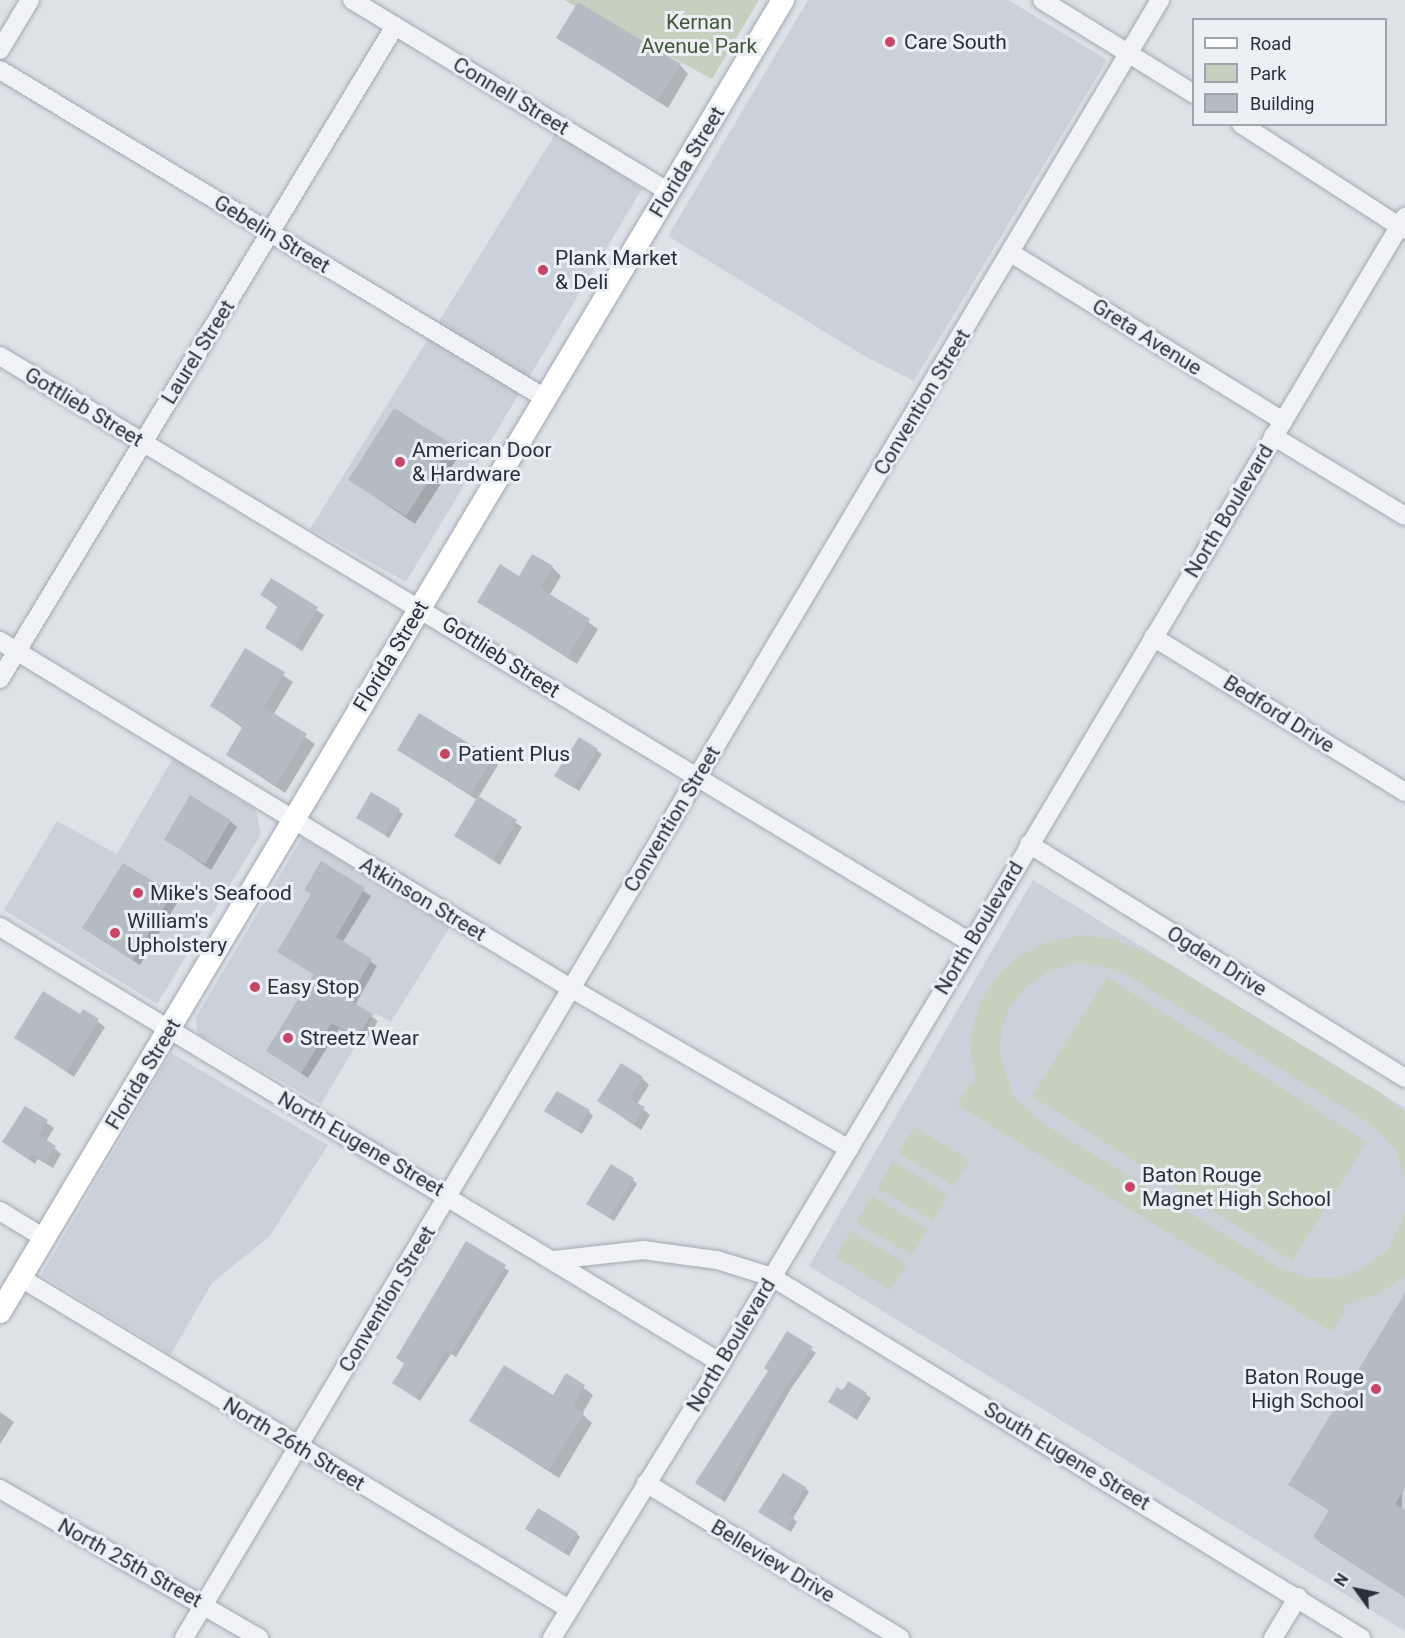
<!DOCTYPE html>
<html>
<head>
<meta charset="utf-8">
<style>
	body { margin:0 }
	#map { position:relative; width:1405px; height:1638px; overflow:hidden; background:#dde2e7; font-family:Roboto,sans-serif }
	div>[style] { position:absolute }
	.built>* { inset:0; background:#cbd1d8 }
	.green>* { inset:0; background:#c5d0bf }
	.shadow>* { inset:0; background:#0003 }
	.building>* { inset:0; background:#b5bbc3 }
	.roads { filter:drop-shadow(0 0 2px #a3a9b1) drop-shadow(0 0 2px #a3a9b1) }
	.minor>* { height:18px; margin:-9px; padding:0 9px; transform-origin:9px; border-radius:9px; background:#f0f2f5 }
	.major>* { height:22px; margin:-11px; padding:0 11px; transform-origin:11px; border-radius:11px; background:#fff }
	.dots>* { width:16px; height:16px; translate:-50% -50%; box-sizing:border-box; border:3px solid #ecf0f4; border-radius:50% }
	span { translate:-50% -50%; white-space:nowrap; text-align:center; line-height:1.15; -webkit-text-stroke:6px #ecf0f4; paint-order:stroke }
	.park-label { font-size:21px; color:#3f5835 }
	.poi-label { font-size:21px; color:#27313d }
	.left { translate:0 -50%; text-align:left }
	.right { translate:-100% -50%; text-align:right }
	.street-label { font-size:21px; color:#27313d }
	.legend { position:absolute; left:1192px; top:18px; width:195px; height:108px; box-sizing:border-box; background:#ecf0f4; border:2px solid #9da4ab; margin:0; padding:8px 10px; list-style:none; font-size:18px; color:#27313d }
	.legend li { display:flex; align-items:center; gap:12px; height:30px }
	.legend b { width:30px; border:2px solid #9da4ab }
	.north { position:absolute; left:1327px; top:1560px; width:60px; height:60px; -webkit-text-stroke:4px #ecf0f4; paint-order:stroke; rotate:303deg; font-size:16px; font-weight:700; line-height:24px; text-align:center; color:#27313d }
	.north::after { content:''; display:block; margin:auto; width:21px; height:27px; background:#27313d; clip-path:polygon(50% 0,100% 100%,50% 72%,0 100%) }
</style>
</head>
<body>
<div id="map">
	<div class="built">
		<i style="clip-path:polygon(808px 0,1008px 0,1107px 60px,914px 381px,866px 357px,668px 236px)"></i>
		<i style="clip-path:polygon(557px 131px,642px 189px,406px 582px,310px 529px)"></i>
		<i style="clip-path:polygon(173px 758px,256px 810px,261px 834px,157px 1004px,4px 910px,57px 821px,117px 854px)"></i>
		<i style="clip-path:polygon(302px 838px,451px 925px,391px 1022px,375px 1013px,321px 1104px,197px 1033px,196px 1017px)"></i>
		<i style="clip-path:polygon(1033px 880px,1405px 1108px,1405px 1631px,809px 1266px)"></i>
		<i style="clip-path:polygon(171px 1053px,328px 1145px,269px 1237px,212px 1283px,171px 1354px,41px 1275px)"></i>
	</div>
	<div class="green">
		<i style="clip-path:polygon(564px 0,759px 0,712px 79px)"></i>
		<i style="clip-path:polygon(1083px 935px,1117px 940px,1160px 959px,1381px 1093px,1405px 1114px,1405px 1177px,1395px 1149px,1371px 1124px,1125px 974px,1100px 965px,1074px 963px,1047px 972px,1026px 987px,1010px 1007px,1001px 1031px,1000px 1054px,1013px 1096px,1044px 1124px,1278px 1267px,1304px 1277px,1332px 1279px,1362px 1269px,1388px 1250px,1405px 1212px,1405px 1275px,1402px 1278px,1380px 1293px,1341px 1306px,1346px 1310px,1332px 1332px,957px 1105px,972px 1082px,976px 1084px,971px 1054px,972px 1029px,980px 1003px,995px 979px,1017px 957px,1047px 942px)"></i>
		<i style="clip-path:polygon(1107px 977px,1367px 1142px,1292px 1261px,1032px 1096px)"></i>
		<i style="clip-path:polygon(914px 1127px,970px 1160px,954px 1186px,898px 1153px)"></i>
		<i style="clip-path:polygon(893px 1161px,949px 1195px,933px 1221px,877px 1188px)"></i>
		<i style="clip-path:polygon(872px 1196px,928px 1229px,912px 1255px,856px 1223px)"></i>
		<i style="clip-path:polygon(851px 1231px,907px 1264px,891px 1290px,836px 1257px)"></i>
	</div>
	<div class="shadow">
		<i style="clip-path:polygon(558px 38px,680px 65px,688px 74px,668px 108px)"></i>
		<i style="clip-path:polygon(451px 446px,460px 454px,415px 524px,350px 480px)"></i>
		<i style="clip-path:polygon(552px 567px,561px 576px,549px 596px,598px 629px,577px 664px,479px 602px,519px 578px)"></i>
		<i style="clip-path:polygon(271px 580px,324px 615px,302px 651px,267px 628px,279px 608px,262px 595px)"></i>
		<i style="clip-path:polygon(246px 650px,293px 682px,273px 715px,315px 744px,285px 793px,228px 755px,244px 729px,212px 706px)"></i>
		<i style="clip-path:polygon(579px 739px,602px 754px,579px 791px,556px 776px)"></i>
		<i style="clip-path:polygon(399px 749px,492px 759px,498px 765px,478px 798px,522px 827px,500px 865px,456px 836px,477px 800px)"></i>
		<i style="clip-path:polygon(372px 794px,403px 814px,389px 838px,358px 818px)"></i>
		<i style="clip-path:polygon(230px 821px,237px 827px,211px 870px,166px 839px)"></i>
		<i style="clip-path:polygon(322px 863px,371px 896px,342px 943px,377px 966px,355px 1005px,378px 1021px,364px 1044px,339px 1029px,308px 1078px,268px 1051px,315px 975px,279px 952px,312px 896px,306px 889px)"></i>
		<i style="clip-path:polygon(171px 894px,178px 901px,140px 965px,84px 928px)"></i>
		<i style="clip-path:polygon(83px 1011px,105px 1027px,74px 1077px,16px 1038px,80px 1016px)"></i>
		<i style="clip-path:polygon(642px 1078px,649px 1085px,637px 1104px,650px 1115px,641px 1130px,599px 1101px)"></i>
		<i style="clip-path:polygon(25px 1108px,54px 1128px,46px 1141px,61px 1154px,53px 1168px,38px 1159px,35px 1164px,4px 1142px)"></i>
		<i style="clip-path:polygon(546px 1111px,589px 1112px,593px 1116px,582px 1134px)"></i>
		<i style="clip-path:polygon(633px 1180px,637px 1184px,614px 1221px,588px 1204px)"></i>
		<i style="clip-path:polygon(466px 1243px,509px 1271px,456px 1357px,451px 1354px,420px 1401px,394px 1383px)"></i>
		<i style="clip-path:polygon(1405px 1296px,1402px 1510px,1405px 1597px,1321px 1543px,1315px 1537px,1330px 1511px,1290px 1484px)"></i>
		<i style="clip-path:polygon(787px 1333px,816px 1353px,792px 1387px,725px 1502px,697px 1483px,770px 1371px)"></i>
		<i style="clip-path:polygon(567px 1375px,593px 1395px,582px 1414px,592px 1423px,559px 1478px,471px 1421px,553px 1397px)"></i>
		<i style="clip-path:polygon(849px 1383px,871px 1398px,857px 1420px,830px 1402px)"></i>
		<i style="clip-path:polygon(0 1412px,14px 1422px,0 1444px)"></i>
		<i style="clip-path:polygon(805px 1488px,809px 1492px,793px 1518px,797px 1522px,791px 1532px,764px 1515px)"></i>
		<i style="clip-path:polygon(531px 1532px,576px 1533px,580px 1537px,569px 1556px)"></i>
	</div>
	<div class="building">
		<i style="clip-path:polygon(578px 2px,681px 64px,658px 100px,556px 38px)"></i>
		<i style="clip-path:polygon(394px 408px,452px 444px,406px 516px,348px 480px)"></i>
		<i style="clip-path:polygon(532px 554px,553px 566px,540px 588px,590px 619px,568px 657px,477px 602px,500px 564px,519px 576px)"></i>
		<i style="clip-path:polygon(271px 578px,318px 607px,295px 646px,265px 628px,278px 606px,260px 595px)"></i>
		<i style="clip-path:polygon(245px 648px,285px 672px,264px 707px,307px 734px,276px 785px,226px 755px,243px 726px,210px 706px)"></i>
		<i style="clip-path:polygon(419px 713px,493px 758px,470px 795px,397px 750px)"></i>
		<i style="clip-path:polygon(579px 737px,598px 749px,574px 788px,554px 776px)"></i>
		<i style="clip-path:polygon(371px 792px,400px 809px,385px 835px,356px 818px)"></i>
		<i style="clip-path:polygon(190px 795px,231px 820px,205px 864px,164px 840px)"></i>
		<i style="clip-path:polygon(478px 796px,517px 820px,493px 860px,454px 836px)"></i>
		<i style="clip-path:polygon(321px 861px,365px 888px,336px 937px,372px 959px,348px 999px,372px 1014px,357px 1039px,332px 1023px,301px 1073px,266px 1051px,314px 974px,277px 952px,311px 894px,304px 890px)"></i>
		<i style="clip-path:polygon(123px 863px,172px 893px,133px 960px,82px 928px)"></i>
		<i style="clip-path:polygon(43px 991px,80px 1014px,83px 1009px,99px 1019px,67px 1071px,14px 1038px)"></i>
		<i style="clip-path:polygon(621px 1063px,643px 1077px,630px 1099px,645px 1107px,634px 1124px,597px 1101px)"></i>
		<i style="clip-path:polygon(557px 1091px,590px 1110px,577px 1131px,544px 1111px)"></i>
		<i style="clip-path:polygon(25px 1106px,48px 1120px,39px 1135px,56px 1146px,46px 1162px,31px 1153px,28px 1159px,2px 1142px)"></i>
		<i style="clip-path:polygon(611px 1164px,634px 1178px,609px 1218px,586px 1204px)"></i>
		<i style="clip-path:polygon(466px 1241px,506px 1265px,451px 1354px,446px 1351px,416px 1398px,392px 1383px,405px 1364px,396px 1358px)"></i>
		<i style="clip-path:polygon(1405px 1293px,1405px 1488px,1395px 1504px,1405px 1510px,1405px 1597px,1313px 1537px,1329px 1510px,1288px 1485px)"></i>
		<i style="clip-path:polygon(787px 1331px,813px 1347px,788px 1383px,720px 1499px,695px 1483px,768px 1371px,764px 1368px)"></i>
		<i style="clip-path:polygon(504px 1365px,553px 1395px,566px 1373px,585px 1385px,573px 1406px,584px 1413px,549px 1470px,469px 1421px)"></i>
		<i style="clip-path:polygon(848px 1381px,867px 1393px,853px 1417px,828px 1402px,837px 1387px,843px 1391px)"></i>
		<i style="clip-path:polygon(783px 1473px,806px 1487px,789px 1514px,794px 1517px,786px 1529px,758px 1512px)"></i>
		<i style="clip-path:polygon(538px 1508px,577px 1532px,564px 1553px,525px 1529px)"></i>
	</div>
	<div class="roads">
		<div class="minor">
			<i style="left:352px;top:0;width:371px;rotate:31.2deg"></i>
			<i style="left:1042px;top:0;width:179px;rotate:31.7deg"></i>
			<i style="left:0;top:50px;width:58px;rotate:-59deg"></i>
			<i style="left:0;top:70px;width:636px;rotate:31.04deg"></i>
			<i style="left:1241px;top:124px;width:195px;rotate:32.9deg"></i>
			<i style="left:1011px;top:253px;width:320px;rotate:31.7deg"></i>
			<i style="left:0;top:356px;width:1133px;rotate:31.14deg"></i>
			<i style="left:1273px;top:436px;width:154px;rotate:31.2deg"></i>
			<i style="left:1153px;top:637px;width:296px;rotate:31.6deg"></i>
			<i style="left:0;top:641px;width:670px;rotate:31.32deg"></i>
			<i style="left:572px;top:989px;width:320px;rotate:30deg"></i>
			<i style="left:0;top:679px;width:763px;rotate:-58.83deg"></i>
			<i style="left:1029px;top:844px;width:443px;rotate:31.9deg"></i>
			<i style="left:0;top:927px;width:843px;rotate:31.16deg"></i>
			<i style="left:0;top:1211px;width:52px;rotate:31.5deg"></i>
			<i style="left:554px;top:1260px;width:90px;rotate:-6.4deg"></i>
			<i style="left:643px;top:1250px;width:75px;rotate:7.7deg"></i>
			<i style="left:717px;top:1260px;width:58px;rotate:17.2deg"></i>
			<i style="left:772px;top:1277px;width:691px;rotate:31.5deg"></i>
			<i style="left:21px;top:1278px;width:640px;rotate:31.13deg"></i>
			<i style="left:646px;top:1483px;width:298px;rotate:31.4deg"></i>
			<i style="left:0;top:1489px;width:299px;rotate:29.9deg"></i>
			<i style="left:184px;top:1638px;width:1907px;rotate:-59.21deg"></i>
			<i style="left:552px;top:1638px;width:323px;rotate:-58.4deg"></i>
			<i style="left:721px;top:1363px;width:1335px;rotate:-59.17deg"></i>
			<i style="left:1273px;top:1638px;width:48px;rotate:-58.6deg"></i>
		</div>
		<div class="major">
			<i style="left:0;top:1312px;width:1528px;rotate:-59.17deg"></i>
		</div>
	</div>
	<div class="dots">
		<i style="left:890px;top:42px;background:#c94565"></i>
		<i style="left:543px;top:270px;background:#c94565"></i>
		<i style="left:400px;top:462px;background:#c94565"></i>
		<i style="left:445px;top:754px;background:#c94565"></i>
		<i style="left:138px;top:893px;background:#c94565"></i>
		<i style="left:115px;top:933px;background:#c94565"></i>
		<i style="left:255px;top:987px;background:#c94565"></i>
		<i style="left:288px;top:1038px;background:#c94565"></i>
		<i style="left:1130px;top:1187px;background:#c94565"></i>
		<i style="left:1376px;top:1389px;background:#c94565"></i>
	</div>
	<div class="park-label">
		<span style="left:699px;top:34px">Kernan<br>Avenue Park</span>
	</div>
	<div class="poi-label">
		<span class="left" style="left:904px;top:42px">Care South</span>
		<span class="left" style="left:555px;top:270px">Plank Market<br>&amp; Deli</span>
		<span class="left" style="left:412px;top:462px">American Door<br>&amp; Hardware</span>
		<span class="left" style="left:458px;top:754px">Patient Plus</span>
		<span class="left" style="left:150px;top:893px">Mike's Seafood</span>
		<span class="left" style="left:127px;top:933px">William's<br>Upholstery</span>
		<span class="left" style="left:267px;top:987px">Easy Stop</span>
		<span class="left" style="left:300px;top:1038px">Streetz Wear</span>
		<span class="left" style="left:1142px;top:1187px">Baton Rouge<br>Magnet High School</span>
		<span class="right" style="left:1364px;top:1389px">Baton Rouge<br>High School</span>
	</div>
	<div class="street-label">
		<span style="left:511px;top:96px;rotate:31deg">Connell Street</span>
		<span style="left:687px;top:162px;rotate:-59deg">Florida Street</span>
		<span style="left:272px;top:234px;rotate:31deg">Gebelin Street</span>
		<span style="left:1147px;top:337px;rotate:32deg">Greta Avenue</span>
		<span style="left:198px;top:352px;rotate:-58deg">Laurel Street</span>
		<span style="left:922px;top:402px;rotate:-59deg">Convention Street</span>
		<span style="left:84px;top:407px;rotate:31deg">Gottlieb Street</span>
		<span style="left:1229px;top:511px;rotate:-59deg">North Boulevard</span>
		<span style="left:391px;top:656px;rotate:-59deg">Florida Street</span>
		<span style="left:501px;top:657px;rotate:32deg">Gottlieb Street</span>
		<span style="left:1279px;top:714px;rotate:32deg">Bedford Drive</span>
		<span style="left:672px;top:819px;rotate:-59deg">Convention Street</span>
		<span style="left:423px;top:899px;rotate:31deg">Atkinson Street</span>
		<span style="left:979px;top:928px;rotate:-59deg">North Boulevard</span>
		<span style="left:1217px;top:961px;rotate:32deg">Ogden Drive</span>
		<span style="left:143px;top:1074px;rotate:-59deg">Florida Street</span>
		<span style="left:361px;top:1144px;rotate:30deg">North Eugene Street</span>
		<span style="left:387px;top:1299px;rotate:-59deg">Convention Street</span>
		<span style="left:731px;top:1345px;rotate:-59deg">North Boulevard</span>
		<span style="left:294px;top:1444px;rotate:31deg">North 26th Street</span>
		<span style="left:1067px;top:1456px;rotate:31deg">South Eugene Street</span>
		<span style="left:773px;top:1561px;rotate:31deg">Belleview Drive</span>
		<span style="left:130px;top:1563px;rotate:29deg">North 25th Street</span>
	</div>
	<ul class="legend">
	<li><b style="height:8px;background:#fff"></b>Road</li>
	<li><b style="height:16px;background:#c5d0bf"></b>Park</li>
	<li><b style="height:16px;background:#b5bbc3"></b>Building</li>
	</ul>
	<div class="north">N</div>
</div>
</body>
</html>
